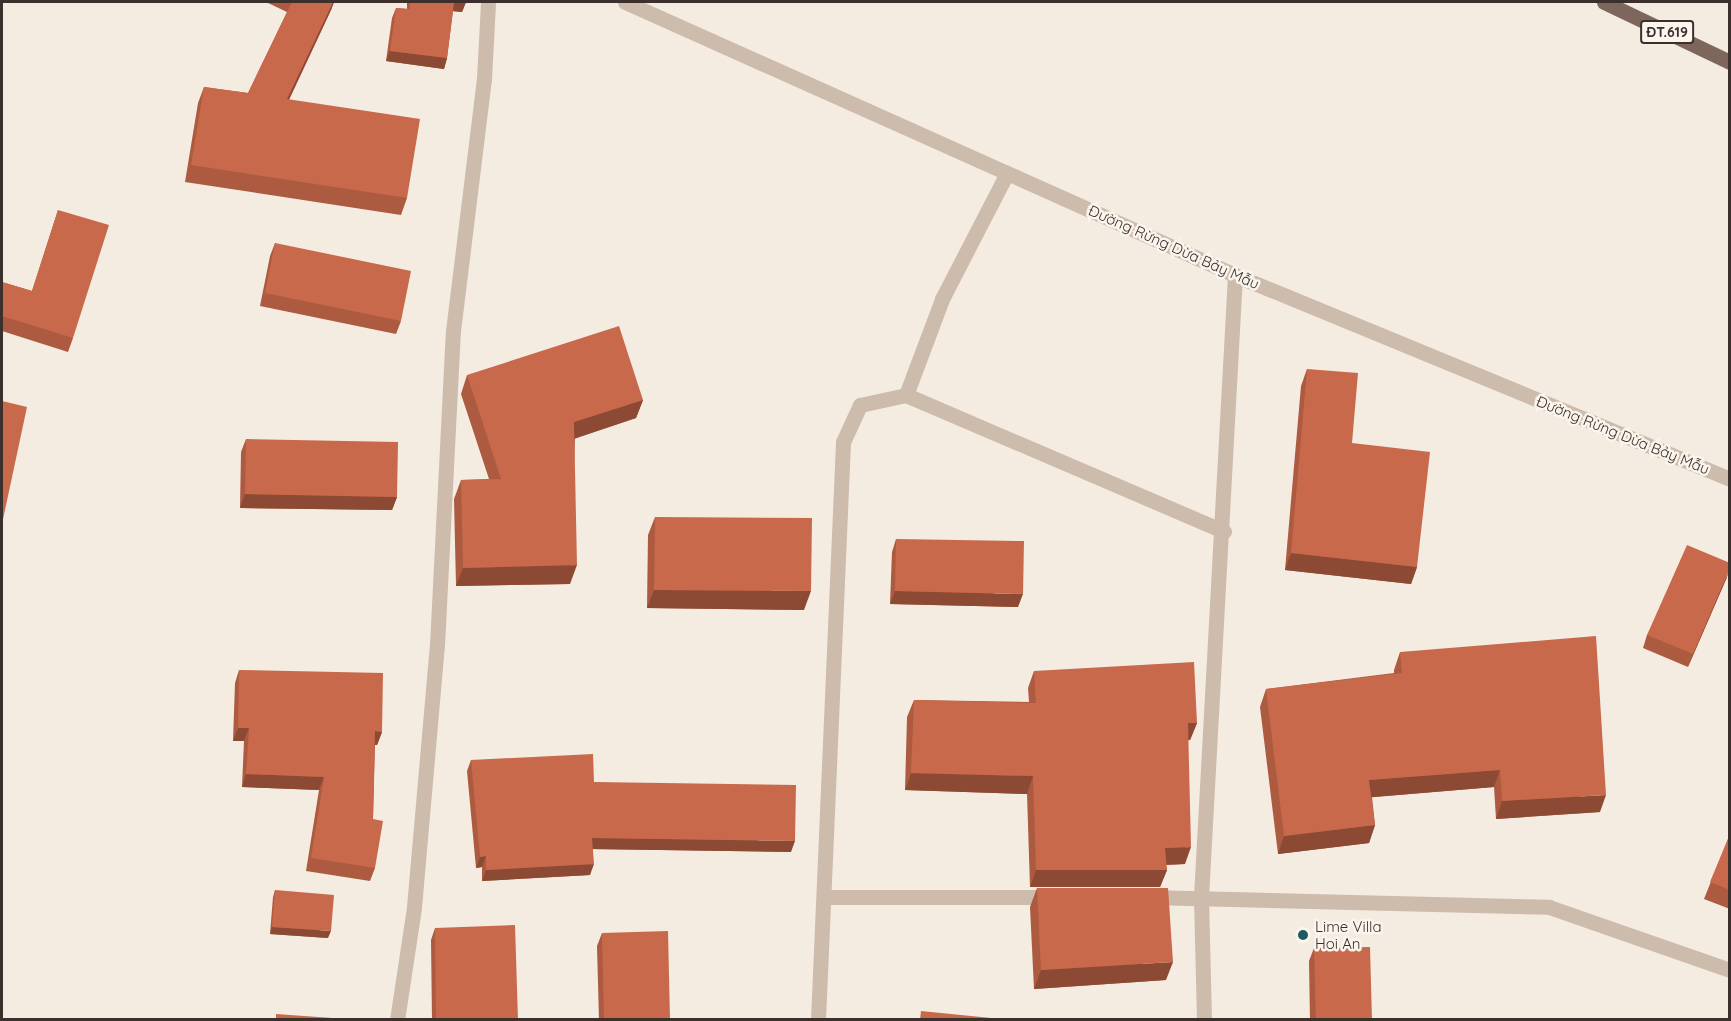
<!DOCTYPE html>
<html>
<head>
<meta charset="utf-8">
<style>
	body { margin:0 }
	#map { position:relative; width:1731px; height:1021px; overflow:hidden; background:#f4ebe1; font-family:Quicksand,sans-serif }
	div>[style] { position:absolute }
	.minor>* { height:15px; margin:-7.5px; padding:0 7.5px; transform-origin:7.5px; border-radius:7.5px; background:#cdbbac }
	.major>* { height:15px; margin:-7.5px; padding:0 7.5px; transform-origin:7.5px; border-radius:7.5px; background:#7d675c }
	.wall>* { inset:0; background:#ac5a40 }
	.shaded-wall>* { inset:0; background:#8c4a34 }
	.building>* { inset:0; background:#c8694b }
	.dots>* { width:16px; height:16px; translate:-50% -50%; box-sizing:border-box; border:3px solid #fbf5ee; border-radius:50% }
	span { translate:-50% -50%; white-space:nowrap; text-align:center; line-height:1.15; -webkit-text-stroke:5px #fbf5ee; paint-order:stroke }
	.shield-label span { padding:2px 4px; background:#fbf5ee; border:2px solid; border-radius:4px; -webkit-text-stroke-width:0 }
	.shield-label { font-size:14px; color:#3b302b; font-weight:700 }
	.street-label { font-size:15px; color:#3b302b }
	.poi-label { font-size:15px; color:#3b302b }
	.left { translate:0 -50%; text-align:left }
	.frame { position:absolute; inset:0; border:3px solid #3b302b; pointer-events:none }
</style>
</head>
<body>
<div id="map">
	<div class="minor">
		<i style="left:625px;top:2px;width:668px;rotate:24.11deg"></i>
		<i style="left:1235px;top:275px;width:535px;rotate:22.4deg"></i>
		<i style="left:906px;top:395px;width:103px;rotate:-69.4deg"></i>
		<i style="left:942px;top:299px;width:142px;rotate:-62.7deg"></i>
		<i style="left:824px;top:897px;width:229px"></i>
		<i style="left:1149px;top:897px;width:400px;rotate:1.4deg"></i>
		<i style="left:1549px;top:907px;width:192px;rotate:19.2deg"></i>
		<i style="left:397px;top:1020px;width:114px;rotate:-81.4deg"></i>
		<i style="left:414px;top:907px;width:263px;rotate:-85deg"></i>
		<i style="left:437px;top:645px;width:314px;rotate:-87.1deg"></i>
		<i style="left:453px;top:331px;width:254px;rotate:-83deg"></i>
		<i style="left:484px;top:79px;width:77px;rotate:-87deg"></i>
		<i style="left:818px;top:1020px;width:579px;rotate:-87.52deg"></i>
		<i style="left:843px;top:442px;width:41px;rotate:-65.3deg"></i>
		<i style="left:860px;top:405px;width:47px;rotate:-12.3deg"></i>
		<i style="left:906px;top:395px;width:346px;rotate:23.2deg"></i>
		<i style="left:1204px;top:1020px;width:123px;rotate:-91.4deg"></i>
		<i style="left:1201px;top:897px;width:623px;rotate:-86.87deg"></i>
	</div>
	<div class="major">
		<i style="left:1604px;top:2px;width:140px;rotate:25.5deg"></i>
	</div>
	<div class="wall">
		<i style="clip-path:polygon(269px 2px,334px 2px,331px 10px,289px 100px,407px 198px,401px 215px,185px 182px,198px 103px,204px 87px,248px 93px,287px 12px,268px 3px)"></i>
		<i style="clip-path:polygon(407px 2px,466px 2px,462px 12px,453px 11px,447px 58px,444px 69px,386px 61px,392px 18px,396px 8px,407px 9px)"></i>
		<i style="clip-path:polygon(58px 210px,73px 338px,68px 352px,2px 331px,2px 282px,32px 291px)"></i>
		<i style="clip-path:polygon(275px 243px,401px 321px,396px 334px,260px 306px,270px 256px)"></i>
		<i style="clip-path:polygon(1307px 369px,1352px 443px,1417px 567px,1411px 584px,1285px 570px,1301px 386px)"></i>
		<i style="clip-path:polygon(467px 375px,643px 400px,636px 418px,575px 438px,570px 584px,456px 586px,454px 499px,461px 480px,489px 479px,461px 394px)"></i>
		<i style="clip-path:polygon(246px 439px,397px 497px,392px 510px,240px 508px,241px 452px)"></i>
		<i style="clip-path:polygon(655px 517px,804px 610px,647px 608px,648px 535px)"></i>
		<i style="clip-path:polygon(896px 539px,1018px 607px,890px 604px,892px 552px)"></i>
		<i style="clip-path:polygon(1727px 577px,1688px 667px,1643px 648px,1647px 635px)"></i>
		<i style="clip-path:polygon(1400px 652px,1600px 812px,1496px 819px,1494px 787px,1372px 797px,1375px 825px,1369px 843px,1278px 854px,1260px 707px,1266px 689px,1394px 673px,1394px 670px)"></i>
		<i style="clip-path:polygon(239px 670px,382px 732px,377px 745px,375px 745px,373px 819px,375px 868px,370px 881px,306px 871px,319px 790px,242px 787px,244px 741px,233px 741px,235px 683px)"></i>
		<i style="clip-path:polygon(1034px 671px,1197px 723px,1190px 740px,1188px 740px,1185px 864px,1166px 865px,1167px 870px,1160px 887px,1030px 887px,1027px 794px,905px 790px,907px 717px,914px 700px,1029px 702px,1028px 688px)"></i>
		<i style="clip-path:polygon(471px 760px,594px 782px,791px 852px,593px 849px,590px 875px,482px 881px,482px 867px,476px 868px,467px 771px)"></i>
		<i style="clip-path:polygon(1730px 834px,1730px 909px,1704px 899px)"></i>
		<i style="clip-path:polygon(1037px 888px,1166px 980px,1034px 989px,1030px 907px)"></i>
		<i style="clip-path:polygon(275px 890px,328px 938px,270px 934px,273px 897px)"></i>
		<i style="clip-path:polygon(435px 928px,518px 1020px,432px 1020px,431px 940px)"></i>
		<i style="clip-path:polygon(602px 933px,670px 1020px,599px 1020px,597px 946px)"></i>
		<i style="clip-path:polygon(1314px 948px,1372px 1020px,1310px 1020px,1309px 961px)"></i>
	</div>
	<div class="shaded-wall">
		<i style="clip-path:polygon(333px 2px,334px 2px,331px 10px,281px 116px,287px 99px)"></i>
		<i style="clip-path:polygon(454px 2px,466px 2px,462px 12px,451px 11px)"></i>
		<i style="clip-path:polygon(390px 51px,447px 58px,444px 69px,386px 61px)"></i>
		<i style="clip-path:polygon(643px 400px,636px 418px,568px 441px,574px 422px)"></i>
		<i style="clip-path:polygon(245px 494px,397px 497px,392px 510px,240px 508px)"></i>
		<i style="clip-path:polygon(1291px 553px,1417px 567px,1411px 584px,1285px 570px)"></i>
		<i style="clip-path:polygon(577px 565px,570px 584px,456px 586px,463px 568px)"></i>
		<i style="clip-path:polygon(1730px 568px,1727px 577px,1688px 667px,1693px 654px)"></i>
		<i style="clip-path:polygon(654px 590px,811px 591px,804px 610px,647px 608px)"></i>
		<i style="clip-path:polygon(895px 591px,1023px 594px,1018px 607px,890px 604px)"></i>
		<i style="clip-path:polygon(1188px 723px,1197px 723px,1190px 740px,1182px 741px)"></i>
		<i style="clip-path:polygon(238px 728px,249px 728px,244px 741px,233px 741px)"></i>
		<i style="clip-path:polygon(375px 731px,382px 732px,377px 745px,370px 745px)"></i>
		<i style="clip-path:polygon(1500px 770px,1494px 787px,1363px 798px,1369px 780px)"></i>
		<i style="clip-path:polygon(911px 773px,1033px 776px,1027px 794px,905px 790px)"></i>
		<i style="clip-path:polygon(246px 774px,324px 777px,319px 790px,242px 787px)"></i>
		<i style="clip-path:polygon(1606px 795px,1600px 812px,1496px 819px,1502px 801px)"></i>
		<i style="clip-path:polygon(1375px 825px,1369px 843px,1278px 854px,1284px 836px)"></i>
		<i style="clip-path:polygon(592px 838px,795px 841px,791px 852px,588px 849px)"></i>
		<i style="clip-path:polygon(1191px 847px,1185px 864px,1159px 865px,1165px 848px)"></i>
		<i style="clip-path:polygon(486px 856px,482px 867px,476px 868px,480px 857px)"></i>
		<i style="clip-path:polygon(594px 864px,590px 875px,482px 881px,486px 870px)"></i>
		<i style="clip-path:polygon(1036px 870px,1167px 870px,1160px 887px,1030px 887px)"></i>
		<i style="clip-path:polygon(272px 927px,331px 931px,328px 938px,270px 934px)"></i>
		<i style="clip-path:polygon(1173px 962px,1166px 980px,1034px 989px,1041px 970px)"></i>
	</div>
	<div class="building">
		<i style="clip-path:polygon(292px 2px,333px 2px,287px 99px,420px 119px,407px 198px,191px 165px,204px 87px,248px 93px)"></i>
		<i style="clip-path:polygon(410px 2px,454px 2px,447px 58px,390px 51px,396px 8px,410px 9px)"></i>
		<i style="clip-path:polygon(58px 210px,109px 225px,73px 338px,2px 316px,2px 282px,32px 291px)"></i>
		<i style="clip-path:polygon(275px 243px,411px 271px,401px 321px,265px 293px)"></i>
		<i style="clip-path:polygon(619px 326px,643px 400px,574px 422px,577px 565px,463px 568px,461px 480px,501px 479px,467px 375px)"></i>
		<i style="clip-path:polygon(1307px 369px,1358px 373px,1352px 443px,1430px 452px,1417px 567px,1291px 553px)"></i>
		<i style="clip-path:polygon(2px 401px,27px 407px,2px 524px)"></i>
		<i style="clip-path:polygon(246px 439px,398px 442px,397px 497px,245px 494px)"></i>
		<i style="clip-path:polygon(655px 517px,812px 518px,811px 591px,654px 590px)"></i>
		<i style="clip-path:polygon(896px 539px,1024px 541px,1023px 594px,895px 591px)"></i>
		<i style="clip-path:polygon(1687px 545px,1730px 563px,1730px 568px,1693px 654px,1647px 635px)"></i>
		<i style="clip-path:polygon(1596px 636px,1606px 795px,1502px 801px,1500px 770px,1369px 780px,1375px 825px,1284px 836px,1266px 689px,1402px 673px,1400px 652px)"></i>
		<i style="clip-path:polygon(1194px 662px,1197px 723px,1188px 723px,1191px 847px,1165px 848px,1167px 870px,1036px 870px,1033px 776px,911px 773px,914px 700px,1036px 703px,1034px 671px)"></i>
		<i style="clip-path:polygon(239px 670px,383px 673px,382px 732px,375px 731px,373px 819px,383px 821px,375px 868px,311px 858px,324px 777px,246px 774px,249px 728px,238px 728px)"></i>
		<i style="clip-path:polygon(593px 754px,594px 782px,796px 785px,795px 841px,592px 838px,594px 864px,486px 870px,486px 856px,480px 857px,471px 760px)"></i>
		<i style="clip-path:polygon(1730px 834px,1730px 890px,1710px 882px)"></i>
		<i style="clip-path:polygon(1037px 888px,1168px 888px,1173px 962px,1041px 970px)"></i>
		<i style="clip-path:polygon(275px 890px,334px 895px,331px 931px,272px 927px)"></i>
		<i style="clip-path:polygon(515px 925px,518px 1020px,436px 1020px,435px 928px)"></i>
		<i style="clip-path:polygon(668px 931px,670px 1020px,604px 1020px,602px 933px)"></i>
		<i style="clip-path:polygon(1370px 947px,1372px 1020px,1316px 1020px,1314px 948px)"></i>
		<i style="clip-path:polygon(921px 1011px,991px 1018px,990px 1020px,920px 1020px)"></i>
		<i style="clip-path:polygon(276px 1014px,360px 1020px,276px 1020px)"></i>
	</div>
	<div class="dots">
		<i style="left:1303px;top:935px;background:#1f5a5e"></i>
	</div>
	<div class="shield-label">
		<span style="left:1667px;top:32px">ĐT.619</span>
	</div>
	<div class="street-label">
		<span style="left:1174px;top:247px;rotate:24deg">Đường Rừng Dừa Bảy Mẫu</span>
		<span style="left:1623px;top:435px;rotate:22deg">Đường Rừng Dừa Bảy Mẫu</span>
	</div>
	<div class="poi-label">
		<span class="left" style="left:1315px;top:935px">Lime Villa<br>Hoi An</span>
	</div>
	<div class="frame"></div>
</div>
</body>
</html>
